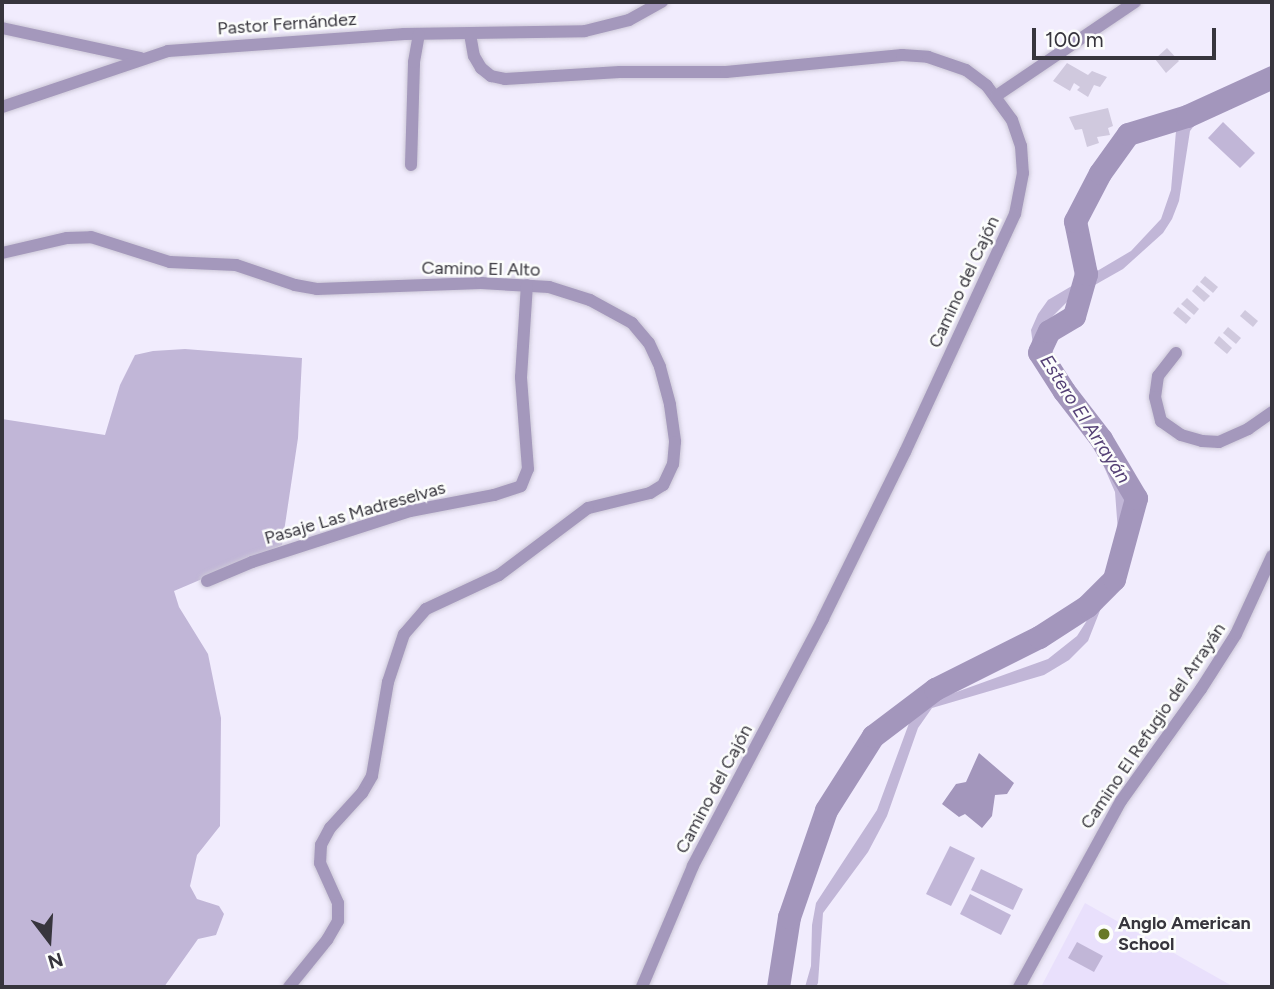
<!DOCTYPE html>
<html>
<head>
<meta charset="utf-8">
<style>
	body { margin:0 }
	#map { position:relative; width:1274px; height:989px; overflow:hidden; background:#f1ecfd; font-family:Figtree,sans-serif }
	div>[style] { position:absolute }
	.built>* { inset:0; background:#e9e0fc }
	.green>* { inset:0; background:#c1b6d7 }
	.water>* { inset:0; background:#a396bc }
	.river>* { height:23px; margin:-11.5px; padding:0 11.5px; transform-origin:11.5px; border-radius:11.5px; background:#a396bc }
	.building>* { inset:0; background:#d0c9de }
	.roads { filter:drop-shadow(0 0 2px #ccc7d7) drop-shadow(0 0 2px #ccc7d7) }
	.street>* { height:12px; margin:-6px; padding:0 6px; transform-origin:6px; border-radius:6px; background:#a498bc }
	.dots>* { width:19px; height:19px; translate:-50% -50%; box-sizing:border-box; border:4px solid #fcfdfc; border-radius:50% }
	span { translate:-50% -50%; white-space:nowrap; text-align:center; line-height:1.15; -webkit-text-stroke:5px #fcfdfc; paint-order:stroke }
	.street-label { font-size:18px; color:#37353d }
	.poi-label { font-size:18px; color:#37353d; font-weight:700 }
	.left { translate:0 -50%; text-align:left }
	.water-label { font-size:19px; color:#564277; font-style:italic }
	.frame { position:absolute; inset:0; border:4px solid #37353d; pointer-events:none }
	.north { position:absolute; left:14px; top:905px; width:70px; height:70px; -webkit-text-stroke:5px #fcfdfc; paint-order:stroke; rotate:163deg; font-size:19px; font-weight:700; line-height:28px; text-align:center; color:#37353d }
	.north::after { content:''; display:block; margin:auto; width:24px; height:32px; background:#37353d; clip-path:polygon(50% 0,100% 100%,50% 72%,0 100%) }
	.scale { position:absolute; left:1032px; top:28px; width:184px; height:32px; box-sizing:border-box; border:4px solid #37353d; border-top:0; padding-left:9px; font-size:21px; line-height:24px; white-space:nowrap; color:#37353d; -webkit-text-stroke:5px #fcfdfc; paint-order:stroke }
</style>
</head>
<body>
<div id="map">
	<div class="built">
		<i style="clip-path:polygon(1085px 903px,1234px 987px,1041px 987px)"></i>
	</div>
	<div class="green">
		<i style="clip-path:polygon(1272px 68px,1272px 79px,1202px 115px,1190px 131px,1179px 201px,1172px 219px,1163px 233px,1123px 269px,1070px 299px,1049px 320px,1043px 335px,1049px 368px,1091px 419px,1122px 482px,1127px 502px,1130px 527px,1125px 547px,1088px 641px,1069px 660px,1044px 675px,932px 708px,918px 728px,887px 816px,868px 852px,823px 913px,818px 983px,816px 987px,805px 987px,811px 966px,812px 925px,816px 903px,877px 810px,915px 707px,1048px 659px,1077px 636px,1086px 622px,1109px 563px,1118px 532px,1115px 492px,1088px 430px,1052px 388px,1035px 360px,1031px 330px,1038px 314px,1048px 300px,1131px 251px,1161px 219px,1171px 190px,1176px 131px,1196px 107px)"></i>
		<i style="clip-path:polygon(1223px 122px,1255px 153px,1240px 168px,1208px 138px)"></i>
		<i style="clip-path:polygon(185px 349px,302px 358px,298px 438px,282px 545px,174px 591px,179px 607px,208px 654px,221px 718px,220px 826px,197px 855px,190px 886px,197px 899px,219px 906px,224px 914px,216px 935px,198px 939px,164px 987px,2px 987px,2px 419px,105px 435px,120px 385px,135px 355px,153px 351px)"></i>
		<i style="clip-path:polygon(950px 846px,975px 858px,951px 906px,926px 894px)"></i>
		<i style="clip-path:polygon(981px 869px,1023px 889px,1013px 910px,971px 890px)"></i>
		<i style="clip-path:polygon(970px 894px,1011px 915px,1001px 935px,960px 914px)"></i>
		<i style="clip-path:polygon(1077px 942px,1103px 956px,1094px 972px,1068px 958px)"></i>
	</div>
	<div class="water">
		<i style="clip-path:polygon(979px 753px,1014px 783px,1007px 794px,995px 795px,992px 816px,982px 828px,965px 814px,959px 817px,942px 804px,956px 784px,966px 782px)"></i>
	</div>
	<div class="river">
		<i style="left:778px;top:987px;width:71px;rotate:-81.1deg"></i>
		<i style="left:789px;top:917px;width:113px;rotate:-70.9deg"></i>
		<i style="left:826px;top:810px;width:88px;rotate:-57.6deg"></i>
		<i style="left:873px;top:736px;width:78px;rotate:-37.2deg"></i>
		<i style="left:935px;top:689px;width:116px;rotate:-26.6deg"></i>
		<i style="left:1039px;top:637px;width:57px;rotate:-32.9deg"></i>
		<i style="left:1087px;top:606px;width:38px;rotate:-45deg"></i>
		<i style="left:1114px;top:579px;width:84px;rotate:-74.8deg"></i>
		<i style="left:1136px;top:498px;width:69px;rotate:-120.7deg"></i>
		<i style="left:1101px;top:439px;width:61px;rotate:-127.6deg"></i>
		<i style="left:1064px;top:391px;width:46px;rotate:-122.7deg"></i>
		<i style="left:1039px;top:352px;width:23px;rotate:-65deg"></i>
		<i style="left:1049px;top:331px;width:29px;rotate:-31deg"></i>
		<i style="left:1074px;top:316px;width:44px;rotate:-74.1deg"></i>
		<i style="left:1086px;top:274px;width:54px;rotate:-101.7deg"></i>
		<i style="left:1075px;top:221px;width:54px;rotate:-62.5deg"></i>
		<i style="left:1100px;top:173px;width:48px;rotate:-54.3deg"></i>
		<i style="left:1128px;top:134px;width:62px;rotate:-17deg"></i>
		<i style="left:1187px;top:116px;width:94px;rotate:-24.6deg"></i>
	</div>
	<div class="building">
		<i style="clip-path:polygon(1167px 48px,1179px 61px,1166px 73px,1155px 59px)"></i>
		<i style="clip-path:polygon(1067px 63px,1088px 75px,1092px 71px,1107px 77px,1100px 87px,1094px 85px,1088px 97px,1077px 90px,1080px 87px,1074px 83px,1070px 91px,1053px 81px)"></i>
		<i style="clip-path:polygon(1108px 108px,1113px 126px,1108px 128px,1110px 135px,1097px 137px,1099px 143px,1087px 147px,1082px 129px,1075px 130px,1069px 117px)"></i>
		<i style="clip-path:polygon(1205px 276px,1218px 287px,1213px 293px,1200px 282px)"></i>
		<i style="clip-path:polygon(1197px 285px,1210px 296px,1204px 302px,1192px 291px)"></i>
		<i style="clip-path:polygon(1187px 298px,1199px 309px,1194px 315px,1181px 304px)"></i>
		<i style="clip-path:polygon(1178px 307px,1191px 318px,1186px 324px,1173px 313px)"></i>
		<i style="clip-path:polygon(1245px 310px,1258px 321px,1253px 327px,1240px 316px)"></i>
		<i style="clip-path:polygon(1228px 327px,1241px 338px,1236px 344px,1223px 333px)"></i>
		<i style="clip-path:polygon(1219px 336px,1232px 348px,1227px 354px,1214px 343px)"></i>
	</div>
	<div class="roads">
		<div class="street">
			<i style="left:2px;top:28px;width:142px;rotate:12.2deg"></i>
			<i style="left:470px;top:34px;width:22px;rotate:80deg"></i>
			<i style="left:474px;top:56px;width:14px;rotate:60deg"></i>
			<i style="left:481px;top:68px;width:13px;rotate:39deg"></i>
			<i style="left:491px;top:76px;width:14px;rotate:12deg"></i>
			<i style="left:505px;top:79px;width:115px;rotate:-3.5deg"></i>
			<i style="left:620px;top:72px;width:106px"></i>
			<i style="left:726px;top:72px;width:177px;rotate:-5.5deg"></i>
			<i style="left:902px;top:55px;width:26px;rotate:4deg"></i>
			<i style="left:928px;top:57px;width:40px;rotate:18.9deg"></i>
			<i style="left:966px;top:70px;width:26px;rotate:37deg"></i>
			<i style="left:987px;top:86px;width:42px;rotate:53.7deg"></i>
			<i style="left:1012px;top:120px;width:28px;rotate:71deg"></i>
			<i style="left:1021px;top:146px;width:27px;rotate:86deg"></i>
			<i style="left:1023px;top:173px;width:42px;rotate:101deg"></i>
			<i style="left:1015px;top:214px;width:262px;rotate:114.8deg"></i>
			<i style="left:905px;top:452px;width:186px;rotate:116.2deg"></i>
			<i style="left:823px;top:619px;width:279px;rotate:117.8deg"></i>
			<i style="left:693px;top:866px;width:131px;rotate:112.9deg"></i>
			<i style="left:996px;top:96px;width:168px;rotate:-34.1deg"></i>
			<i style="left:2px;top:107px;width:175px;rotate:-18.6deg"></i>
			<i style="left:168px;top:51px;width:237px;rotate:-4.1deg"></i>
			<i style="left:404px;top:34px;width:181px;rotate:-0.9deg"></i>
			<i style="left:585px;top:31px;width:45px;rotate:-14deg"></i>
			<i style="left:629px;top:20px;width:38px;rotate:-29deg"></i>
			<i style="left:411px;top:165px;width:103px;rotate:-88.3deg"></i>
			<i style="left:414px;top:62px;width:28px;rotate:-80deg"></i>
			<i style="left:2px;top:253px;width:67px;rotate:-13deg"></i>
			<i style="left:67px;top:238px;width:24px;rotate:-2deg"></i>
			<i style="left:91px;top:237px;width:83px;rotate:17.6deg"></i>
			<i style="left:170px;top:262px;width:66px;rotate:2.6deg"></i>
			<i style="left:236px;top:265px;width:62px;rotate:18.7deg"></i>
			<i style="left:295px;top:285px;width:22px;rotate:10deg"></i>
			<i style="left:317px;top:289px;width:164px;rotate:-2.1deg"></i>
			<i style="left:481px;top:283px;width:68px;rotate:3.4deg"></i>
			<i style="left:549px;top:287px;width:43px;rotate:17.6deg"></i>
			<i style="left:590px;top:300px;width:48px;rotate:28.7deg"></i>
			<i style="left:632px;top:323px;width:26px;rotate:50deg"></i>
			<i style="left:649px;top:343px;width:26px;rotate:65deg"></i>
			<i style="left:660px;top:367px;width:39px;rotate:75deg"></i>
			<i style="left:670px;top:405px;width:37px;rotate:82deg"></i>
			<i style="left:675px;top:442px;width:22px;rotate:95deg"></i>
			<i style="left:673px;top:464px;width:23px;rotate:115deg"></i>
			<i style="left:663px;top:485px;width:15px;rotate:148deg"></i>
			<i style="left:650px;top:493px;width:64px;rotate:166.4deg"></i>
			<i style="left:588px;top:508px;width:111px;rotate:143deg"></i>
			<i style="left:499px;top:575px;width:81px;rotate:155deg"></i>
			<i style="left:426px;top:609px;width:33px;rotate:131deg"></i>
			<i style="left:404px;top:634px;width:51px;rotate:108.4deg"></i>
			<i style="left:388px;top:682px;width:95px;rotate:99.7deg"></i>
			<i style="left:372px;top:776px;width:20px;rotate:120deg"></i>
			<i style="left:362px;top:793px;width:47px;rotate:132.4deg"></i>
			<i style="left:330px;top:828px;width:19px;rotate:118deg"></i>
			<i style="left:321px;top:845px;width:18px;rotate:93deg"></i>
			<i style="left:320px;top:863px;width:44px;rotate:65.8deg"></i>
			<i style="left:338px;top:903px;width:18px;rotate:90deg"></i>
			<i style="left:338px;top:921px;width:22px;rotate:120deg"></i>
			<i style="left:327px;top:940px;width:60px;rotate:129deg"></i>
			<i style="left:1176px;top:353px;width:29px;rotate:128deg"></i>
			<i style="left:1158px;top:376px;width:21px;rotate:98deg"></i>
			<i style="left:1155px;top:397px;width:25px;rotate:76deg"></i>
			<i style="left:1161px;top:421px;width:24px;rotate:35deg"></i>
			<i style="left:1181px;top:435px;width:22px;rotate:16deg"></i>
			<i style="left:1202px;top:441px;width:17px;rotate:3deg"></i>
			<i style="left:1219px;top:442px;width:32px;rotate:-24deg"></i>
			<i style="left:1248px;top:429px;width:29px;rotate:-35deg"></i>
			<i style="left:207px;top:581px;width:49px;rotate:-22.9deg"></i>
			<i style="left:252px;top:562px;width:166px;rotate:-17.9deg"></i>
			<i style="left:410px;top:511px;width:86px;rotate:-10.8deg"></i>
			<i style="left:494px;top:495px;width:28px;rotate:-18deg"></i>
			<i style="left:521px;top:486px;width:18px;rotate:-68deg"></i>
			<i style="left:528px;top:469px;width:92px;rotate:-94.4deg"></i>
			<i style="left:521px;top:377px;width:92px;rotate:-86.3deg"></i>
			<i style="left:1019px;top:987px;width:212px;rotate:-61.3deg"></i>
			<i style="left:1121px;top:801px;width:138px;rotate:-54.5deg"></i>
			<i style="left:1201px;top:689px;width:65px;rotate:-57.5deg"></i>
			<i style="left:1236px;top:634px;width:86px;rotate:-65.2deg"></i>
		</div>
	</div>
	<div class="dots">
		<i style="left:1104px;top:934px;background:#687827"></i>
	</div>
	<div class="street-label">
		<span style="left:287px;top:24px;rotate:-4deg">Pastor Fernández</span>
		<span style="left:481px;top:269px;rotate:1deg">Camino El Alto</span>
		<span style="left:964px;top:282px;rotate:-65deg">Camino del Cajón</span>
		<span style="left:355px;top:513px;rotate:-16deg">Pasaje Las Madreselvas</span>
		<span style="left:1153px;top:726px;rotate:-56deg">Camino El Refugio del Arrayán</span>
		<span style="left:714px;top:789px;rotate:-62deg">Camino del Cajón</span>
	</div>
	<div class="poi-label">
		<span class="left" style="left:1118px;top:934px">Anglo American<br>School</span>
	</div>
	<div class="water-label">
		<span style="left:1085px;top:419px;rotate:57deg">Estero El Arrayán</span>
	</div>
	<div class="frame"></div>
	<div class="north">N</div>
	<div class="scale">100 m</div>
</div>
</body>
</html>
